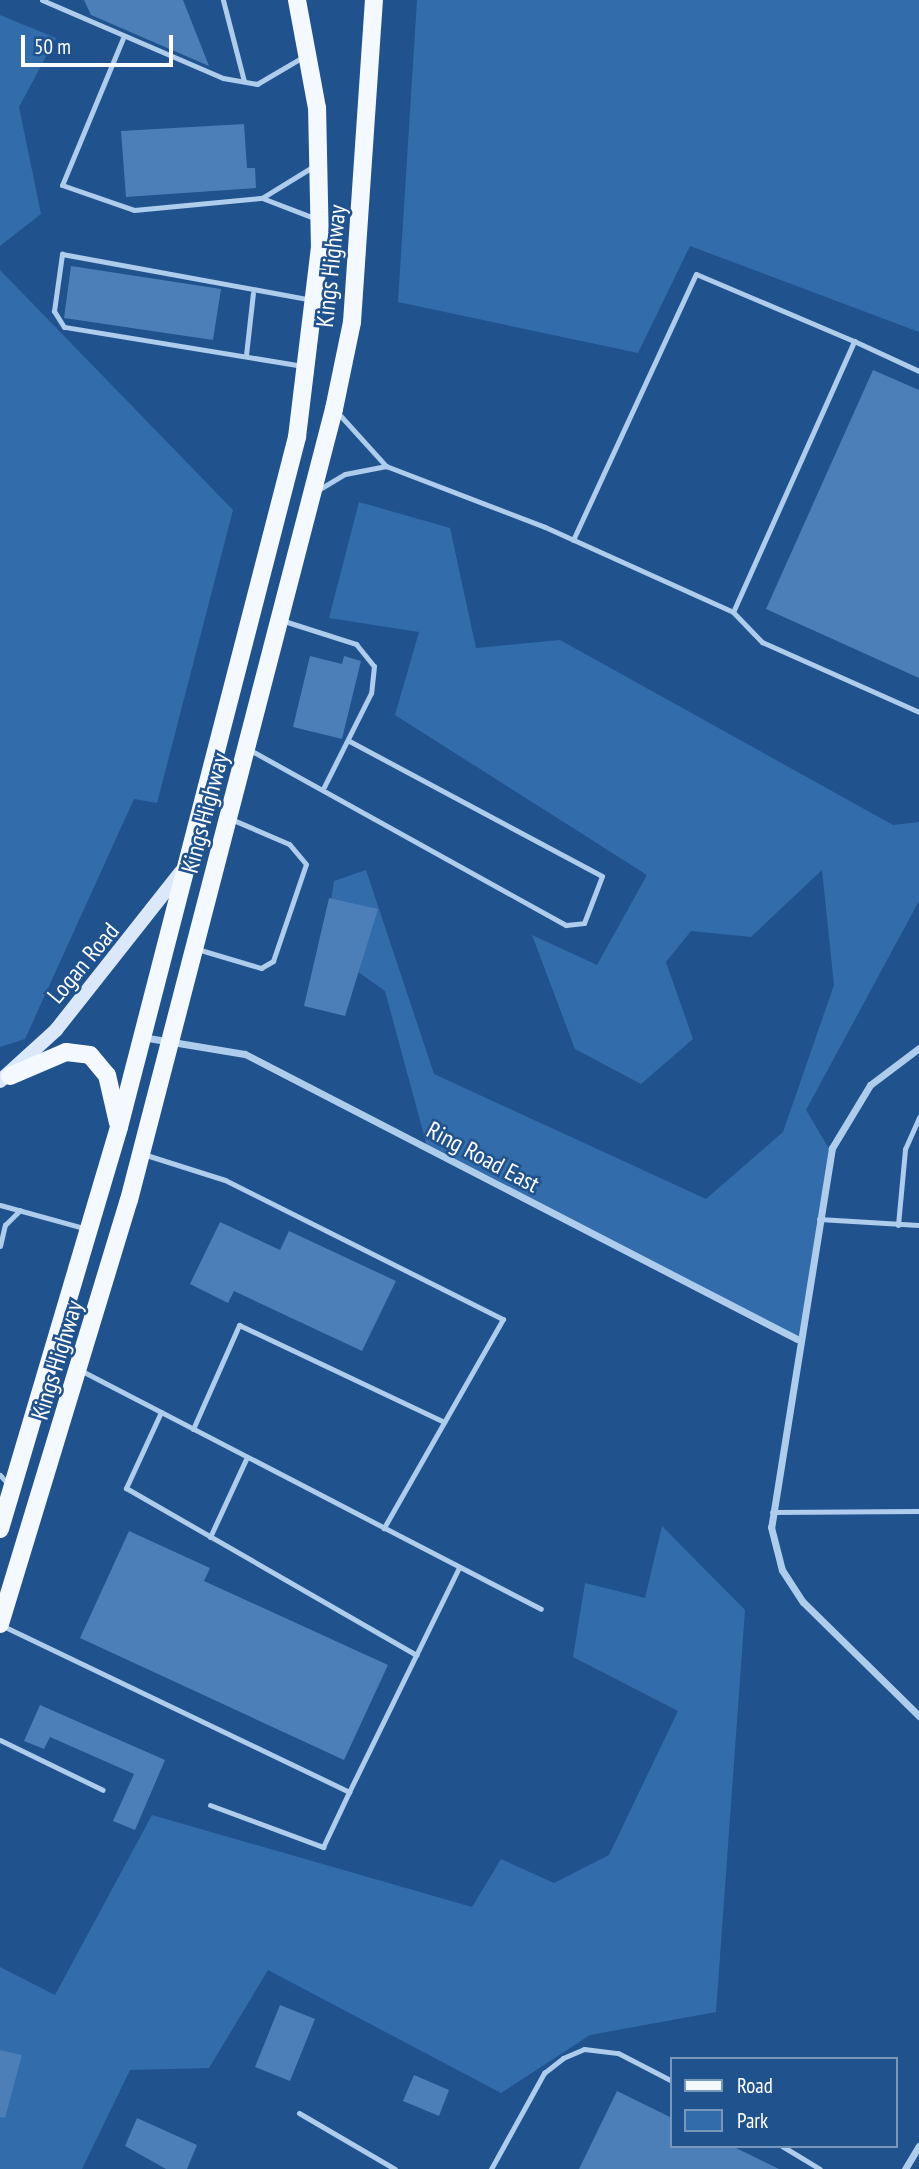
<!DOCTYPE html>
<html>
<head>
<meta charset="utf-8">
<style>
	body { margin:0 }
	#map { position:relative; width:919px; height:2169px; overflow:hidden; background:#20528d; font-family:"PT Sans Narrow",sans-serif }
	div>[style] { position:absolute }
	.green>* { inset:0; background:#336cab }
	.building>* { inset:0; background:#4c7eb7 }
	.lane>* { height:5px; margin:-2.5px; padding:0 2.5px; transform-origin:2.5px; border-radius:2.5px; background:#aeccec }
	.street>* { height:7px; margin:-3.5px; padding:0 3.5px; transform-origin:3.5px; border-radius:3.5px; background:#aeccec }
	.secondary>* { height:14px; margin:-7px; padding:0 7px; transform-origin:7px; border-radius:7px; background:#dae8f9 }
	.primary>* { height:18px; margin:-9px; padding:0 9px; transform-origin:9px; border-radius:9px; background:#f4f8ff }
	span { translate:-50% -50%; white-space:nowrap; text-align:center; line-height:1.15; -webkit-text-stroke:5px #20528d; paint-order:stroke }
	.street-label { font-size:24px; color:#fff }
	.legend { position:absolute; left:670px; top:2057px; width:228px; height:91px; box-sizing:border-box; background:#20528d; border:2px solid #7997bb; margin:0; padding:9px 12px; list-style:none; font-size:21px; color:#fff }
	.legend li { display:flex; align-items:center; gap:14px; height:35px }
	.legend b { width:35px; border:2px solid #7997bb }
	.scale { position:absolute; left:21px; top:35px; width:152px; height:32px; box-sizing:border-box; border:4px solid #fff; border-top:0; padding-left:9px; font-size:21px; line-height:24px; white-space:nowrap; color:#fff; -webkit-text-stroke:5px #20528d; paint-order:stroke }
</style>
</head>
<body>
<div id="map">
	<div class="green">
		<i style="clip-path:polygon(417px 0,919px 0,919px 332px,690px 246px,638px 353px,398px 302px)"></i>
		<i style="clip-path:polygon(0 15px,56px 38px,19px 107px,41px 214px,0 246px)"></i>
		<i style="clip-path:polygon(0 270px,233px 510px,157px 803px,134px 799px,25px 1039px,0 1047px)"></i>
		<i style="clip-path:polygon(359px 502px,450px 528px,476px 648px,560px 640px,893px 825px,919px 822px,919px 901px,806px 1110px,834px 1157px,801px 1345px,428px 1150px,385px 991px,324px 948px,334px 881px,366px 870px,434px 1074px,706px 1199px,783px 1132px,834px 985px,822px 870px,751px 937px,691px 931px,666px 962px,693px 1039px,641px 1084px,575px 1049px,532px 935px,597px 965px,647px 875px,395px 715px,419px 632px,329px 618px)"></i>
		<i style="clip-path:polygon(662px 1526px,745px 1610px,716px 2012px,590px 2035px,501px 2093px,268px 1970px,209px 2068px,130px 2070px,82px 2169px,0 2169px,0 1967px,55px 1995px,152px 1815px,472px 1907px,501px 1859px,554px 1883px,609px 1855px,678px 1711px,573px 1657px,585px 1583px,645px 1598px)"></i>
	</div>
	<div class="building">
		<i style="clip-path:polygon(84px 0,183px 0,209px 66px,91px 15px)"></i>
		<i style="clip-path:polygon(244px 124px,247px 168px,255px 168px,256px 188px,126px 197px,121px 131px)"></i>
		<i style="clip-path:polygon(71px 266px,221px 289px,213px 340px,64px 318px)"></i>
		<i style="clip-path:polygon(873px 370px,919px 390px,919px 678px,766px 609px)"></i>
		<i style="clip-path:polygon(310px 656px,342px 664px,344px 656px,361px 661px,342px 739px,293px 727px)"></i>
		<i style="clip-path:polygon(329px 898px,378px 909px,345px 1016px,304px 1006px)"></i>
		<i style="clip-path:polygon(220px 1222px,280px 1250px,289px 1231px,396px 1281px,362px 1351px,234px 1291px,228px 1303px,190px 1284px)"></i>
		<i style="clip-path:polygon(129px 1531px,210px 1568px,204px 1581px,388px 1665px,344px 1760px,80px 1638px)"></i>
		<i style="clip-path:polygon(40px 1705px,165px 1760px,135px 1830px,113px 1821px,134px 1774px,50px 1737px,44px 1749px,24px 1741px)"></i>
		<i style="clip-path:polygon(280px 2005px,315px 2019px,290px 2081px,255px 2067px)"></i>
		<i style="clip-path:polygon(0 2050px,22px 2055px,5px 2118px,0 2117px)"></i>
		<i style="clip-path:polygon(414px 2075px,449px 2090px,439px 2116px,403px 2101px)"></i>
		<i style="clip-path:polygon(617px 2091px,672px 2118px,672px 2146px,732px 2146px,779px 2169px,579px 2169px)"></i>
		<i style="clip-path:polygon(137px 2118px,197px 2145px,187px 2169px,166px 2169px,125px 2146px)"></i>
	</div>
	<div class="lane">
		<i style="left:42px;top:0;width:197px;rotate:23.3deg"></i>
		<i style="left:223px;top:78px;width:35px;rotate:10deg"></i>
		<i style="left:257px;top:84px;width:53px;rotate:-30.4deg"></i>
		<i style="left:223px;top:0;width:84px;rotate:75.5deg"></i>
		<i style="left:123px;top:38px;width:159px;rotate:112.5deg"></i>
		<i style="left:62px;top:185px;width:76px;rotate:19.1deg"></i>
		<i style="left:134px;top:210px;width:129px;rotate:-5.4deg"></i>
		<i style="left:314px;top:166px;width:61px;rotate:148.4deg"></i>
		<i style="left:262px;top:198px;width:59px;rotate:20.9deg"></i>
		<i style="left:246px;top:355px;width:62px;rotate:-83.6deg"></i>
		<i style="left:303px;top:366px;width:242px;rotate:-170.7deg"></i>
		<i style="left:64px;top:327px;width:19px;rotate:-122deg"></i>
		<i style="left:54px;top:311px;width:58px;rotate:-82deg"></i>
		<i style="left:62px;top:254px;width:254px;rotate:10.4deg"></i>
		<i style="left:338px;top:413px;width:72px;rotate:47.8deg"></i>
		<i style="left:386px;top:466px;width:170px;rotate:21deg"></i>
		<i style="left:545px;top:527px;width:206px;rotate:24.3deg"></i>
		<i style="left:733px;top:612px;width:297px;rotate:-65.9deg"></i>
		<i style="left:854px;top:341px;width:72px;rotate:24.8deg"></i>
		<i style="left:318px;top:490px;width:31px;rotate:-31deg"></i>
		<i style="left:345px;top:474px;width:42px;rotate:-11deg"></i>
		<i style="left:573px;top:540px;width:293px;rotate:-65.2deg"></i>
		<i style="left:696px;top:274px;width:172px;rotate:23deg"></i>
		<i style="left:733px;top:612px;width:42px;rotate:46deg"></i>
		<i style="left:762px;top:642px;width:172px;rotate:24deg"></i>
		<i style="left:284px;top:621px;width:76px;rotate:17.7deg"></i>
		<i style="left:356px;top:644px;width:28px;rotate:51deg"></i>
		<i style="left:374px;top:666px;width:27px;rotate:96deg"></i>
		<i style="left:371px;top:693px;width:105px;rotate:116.6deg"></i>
		<i style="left:250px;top:750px;width:361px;rotate:29deg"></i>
		<i style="left:566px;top:925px;width:18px;rotate:-6deg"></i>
		<i style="left:584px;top:923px;width:50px;rotate:-69deg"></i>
		<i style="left:602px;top:876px;width:287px;rotate:-151.9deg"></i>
		<i style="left:197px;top:949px;width:67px;rotate:16.5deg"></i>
		<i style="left:261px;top:968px;width:14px;rotate:-30deg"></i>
		<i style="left:273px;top:961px;width:102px;rotate:-71.2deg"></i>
		<i style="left:306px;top:864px;width:26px;rotate:-130deg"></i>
		<i style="left:289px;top:844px;width:63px;rotate:-156.7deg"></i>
		<i style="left:143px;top:1154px;width:86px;rotate:17.6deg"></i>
		<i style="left:225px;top:1180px;width:311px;rotate:26.6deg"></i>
		<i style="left:503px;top:1319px;width:241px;rotate:119.7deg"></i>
		<i style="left:0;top:1205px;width:90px;rotate:15.4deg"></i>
		<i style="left:819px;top:1219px;width:100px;rotate:3.4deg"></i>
		<i style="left:898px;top:1225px;width:76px;rotate:-84.7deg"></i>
		<i style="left:905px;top:1149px;width:35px;rotate:-66deg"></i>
		<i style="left:0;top:1246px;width:22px;rotate:-77deg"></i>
		<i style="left:5px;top:1225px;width:21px;rotate:-45deg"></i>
		<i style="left:80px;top:1370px;width:519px;rotate:27.4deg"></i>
		<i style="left:161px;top:1412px;width:84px;rotate:114.7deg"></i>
		<i style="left:126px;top:1488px;width:335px;rotate:29.9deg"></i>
		<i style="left:193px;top:1429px;width:114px;rotate:-66.1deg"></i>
		<i style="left:239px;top:1325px;width:227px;rotate:25.3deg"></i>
		<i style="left:0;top:1475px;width:15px;rotate:48deg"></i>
		<i style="left:772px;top:1512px;width:147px;rotate:-0.4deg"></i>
		<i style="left:210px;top:1537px;width:88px;rotate:-65.2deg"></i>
		<i style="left:3px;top:1626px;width:384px;rotate:25.6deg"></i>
		<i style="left:349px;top:1792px;width:250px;rotate:-63.9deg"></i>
		<i style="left:0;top:1740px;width:114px;rotate:25.9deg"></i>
		<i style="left:210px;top:1805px;width:121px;rotate:20.4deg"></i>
		<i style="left:323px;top:1847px;width:61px;rotate:-64.7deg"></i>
		<i style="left:299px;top:2113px;width:111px;rotate:30.3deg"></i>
		<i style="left:782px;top:2146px;width:44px;rotate:31.2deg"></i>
		<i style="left:491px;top:2169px;width:110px;rotate:-61.1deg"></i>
		<i style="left:544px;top:2073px;width:24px;rotate:-38deg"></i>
		<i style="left:563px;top:2058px;width:23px;rotate:-23deg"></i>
		<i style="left:584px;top:2049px;width:34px;rotate:7deg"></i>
		<i style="left:618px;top:2053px;width:61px;rotate:27.4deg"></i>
	</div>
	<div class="street">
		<i style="left:142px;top:1037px;width:104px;rotate:9.4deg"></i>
		<i style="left:245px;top:1054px;width:621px;rotate:27.31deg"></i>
		<i style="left:919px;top:1048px;width:61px;rotate:142.9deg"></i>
		<i style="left:870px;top:1085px;width:74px;rotate:121.1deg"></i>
		<i style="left:832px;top:1148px;width:384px;rotate:99.1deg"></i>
		<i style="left:771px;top:1527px;width:44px;rotate:75.7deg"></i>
		<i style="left:782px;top:1570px;width:38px;rotate:57deg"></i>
		<i style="left:803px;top:1602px;width:163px;rotate:44.5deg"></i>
		<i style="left:905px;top:2169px;width:27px;rotate:-59deg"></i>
	</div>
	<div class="secondary">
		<i style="left:0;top:1081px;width:76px;rotate:-42.3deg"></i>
		<i style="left:56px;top:1030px;width:201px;rotate:-51.7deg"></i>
	</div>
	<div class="primary">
		<i style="left:10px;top:1076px;width:61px;rotate:-23.2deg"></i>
		<i style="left:66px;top:1052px;width:24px;rotate:7deg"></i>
		<i style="left:90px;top:1055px;width:26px;rotate:50deg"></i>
		<i style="left:107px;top:1075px;width:49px;rotate:77.1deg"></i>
		<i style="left:0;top:1529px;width:419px;rotate:-73.5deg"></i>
		<i style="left:119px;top:1127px;width:713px;rotate:-75.53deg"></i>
		<i style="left:297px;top:437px;width:190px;rotate:-83.1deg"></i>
		<i style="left:320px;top:248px;width:140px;rotate:-91.2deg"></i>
		<i style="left:317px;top:108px;width:110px;rotate:-100.5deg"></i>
		<i style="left:0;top:1624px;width:443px;rotate:-73.1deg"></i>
		<i style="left:129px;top:1200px;width:817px;rotate:-75.47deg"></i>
		<i style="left:334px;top:409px;width:89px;rotate:-78.3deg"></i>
		<i style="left:352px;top:322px;width:323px;rotate:-86.1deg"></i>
	</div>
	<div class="street-label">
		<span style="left:331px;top:266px;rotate:-84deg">Kings Highway</span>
		<span style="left:205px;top:813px;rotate:-75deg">Kings Highway</span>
		<span style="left:83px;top:963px;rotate:-50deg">Logan Road</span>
		<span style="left:483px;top:1157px;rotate:28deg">Ring Road East</span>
		<span style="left:57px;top:1360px;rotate:-73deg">Kings Highway</span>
	</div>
	<ul class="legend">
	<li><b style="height:9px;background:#f4f8ff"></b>Road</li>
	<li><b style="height:19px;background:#336cab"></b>Park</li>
	</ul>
	<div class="scale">50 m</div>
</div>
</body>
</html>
